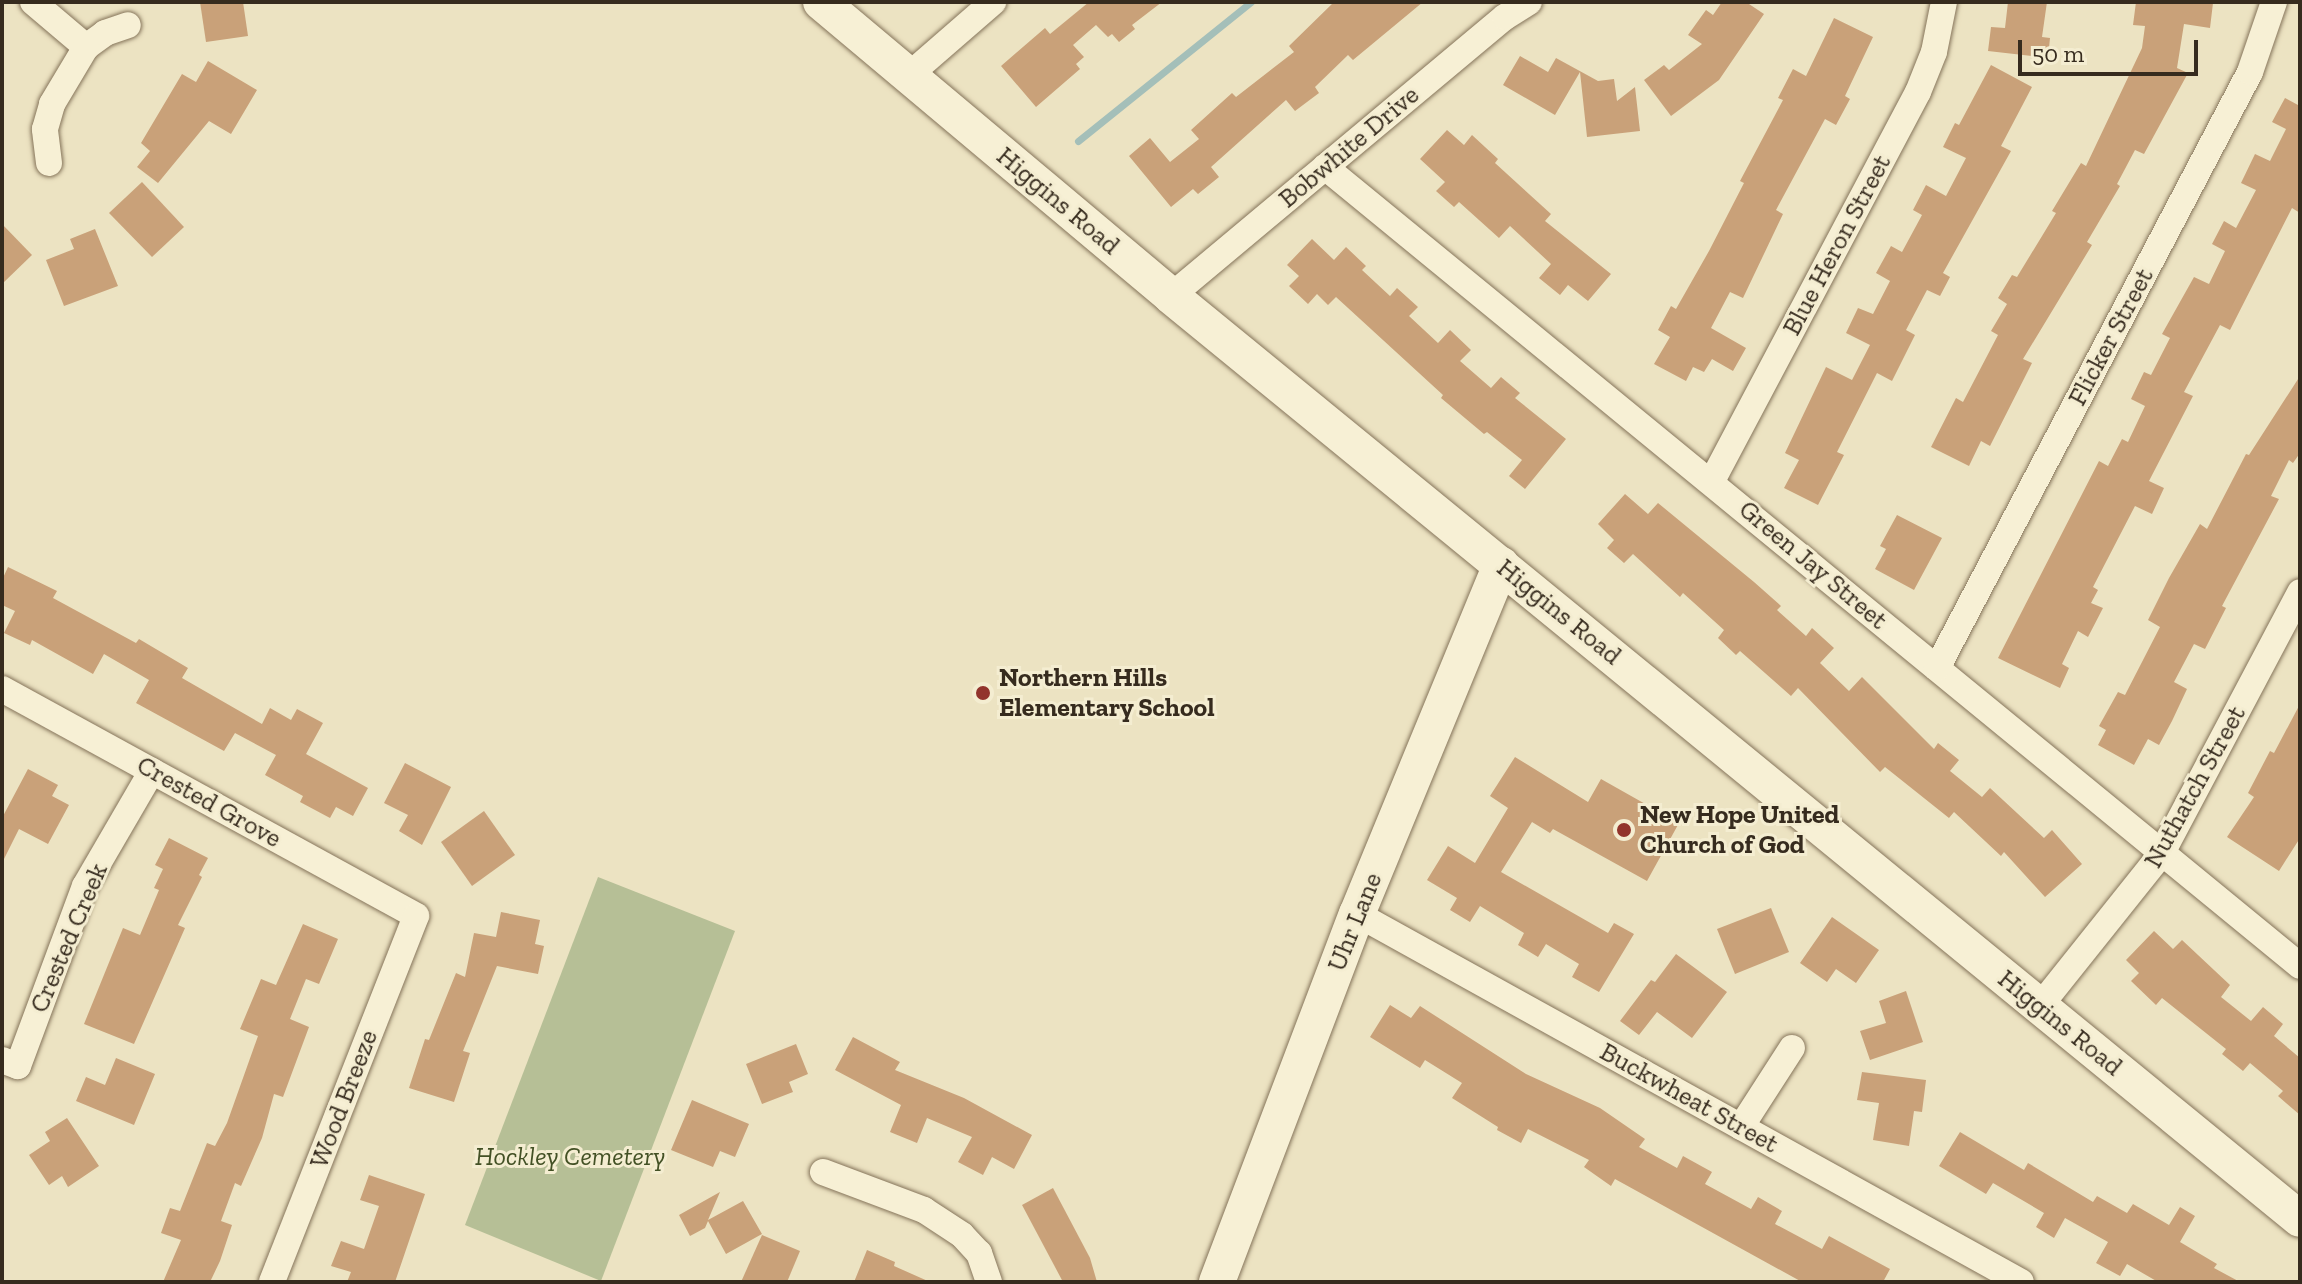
<!DOCTYPE html>
<html>
<head>
<meta charset="utf-8">
<style>
	body { margin:0 }
	#map { position:relative; width:2302px; height:1284px; overflow:hidden; background:#ece3c2; font-family:"Zilla Slab",serif }
	div>[style] { position:absolute }
	.cemetery>* { inset:0; background:#b6bf96 }
	.stream>* { height:7px; margin:-3.5px; padding:0 3.5px; transform-origin:3.5px; border-radius:3.5px; background:#a4bfb9 }
	.building>* { inset:0; background:#c9a179 }
	.roads { filter:drop-shadow(0 0 2px #85745a) drop-shadow(0 0 2px #85745a) }
	.street>* { height:26px; margin:-13px; padding:0 13px; transform-origin:13px; border-radius:13px; background:#f7f0d5 }
	.secondary>* { height:36px; margin:-18px; padding:0 18px; transform-origin:18px; border-radius:18px; background:#f7f0d5 }
	.dots>* { width:22px; height:22px; translate:-50% -50%; box-sizing:border-box; border:4px solid #f4edd1; border-radius:50% }
	span { translate:-50% -50%; white-space:nowrap; text-align:center; line-height:1.15; -webkit-text-stroke:6px #f4edd1; paint-order:stroke }
	.street-label { font-size:26px; color:#362b1e }
	.poi-label { font-size:26px; color:#362b1e; font-weight:700 }
	.left { translate:0 -50%; text-align:left }
	.park-label { font-size:26px; color:#435125; font-style:italic }
	.frame { position:absolute; inset:0; border:4px solid #362b1e; pointer-events:none }
	.scale { position:absolute; left:2018px; top:40px; width:180px; height:36px; box-sizing:border-box; border:4px solid #362b1e; border-top:0; padding-left:10px; font-size:24px; line-height:28px; white-space:nowrap; color:#362b1e; -webkit-text-stroke:6px #f4edd1; paint-order:stroke }
</style>
</head>
<body>
<div id="map">
	<div class="cemetery">
		<i style="clip-path:polygon(598px 877px,735px 931px,601px 1281px,465px 1225px)"></i>
	</div>
	<div class="stream">
		<i style="left:1078px;top:141px;width:222px;rotate:-38.8deg"></i>
	</div>
	<div class="building">
		<i style="clip-path:polygon(200px 2px,243px 2px,248px 36px,206px 42px)"></i>
		<i style="clip-path:polygon(1089px 2px,1162px 2px,1132px 25px,1135px 29px,1119px 42px,1112px 34px,1108px 37px,1096px 25px,1073px 45px,1084px 57px,1076px 64px,1080px 69px,1036px 107px,1001px 66px,1045px 28px,1050px 34px)"></i>
		<i style="clip-path:polygon(1334px 2px,1423px 2px,1353px 60px,1348px 55px,1315px 87px,1319px 93px,1295px 111px,1286px 100px,1211px 167px,1219px 177px,1198px 194px,1193px 189px,1171px 207px,1129px 156px,1150px 138px,1170px 162px,1199px 139px,1191px 130px,1232px 93px,1236px 97px,1294px 52px,1289px 46px)"></i>
		<i style="clip-path:polygon(1722px 2px,1746px 2px,1764px 14px,1719px 80px,1671px 116px,1644px 80px,1664px 65px,1669px 70px,1702px 44px,1688px 35px,1706px 10px,1713px 15px)"></i>
		<i style="clip-path:polygon(2008px 2px,2047px 2px,2042px 37px,2050px 38px,2048px 58px,1988px 51px,1991px 27px,2005px 28px)"></i>
		<i style="clip-path:polygon(2136px 2px,2213px 3px,2210px 28px,2184px 24px,2177px 68px,2188px 73px,2144px 154px,2135px 150px,2117px 184px,2120px 186px,2087px 242px,2092px 245px,2023px 359px,2032px 363px,1990px 446px,1981px 441px,1969px 466px,1931px 447px,1956px 398px,1963px 402px,1998px 335px,1991px 331px,2007px 304px,1998px 298px,2012px 275px,2017px 277px,2056px 213px,2052px 211px,2081px 163px,2086px 166px,2142px 48px,2145px 26px,2133px 25px)"></i>
		<i style="clip-path:polygon(1834px 18px,1873px 37px,1845px 96px,1850px 99px,1836px 125px,1825px 119px,1776px 210px,1783px 214px,1743px 298px,1730px 292px,1711px 328px,1746px 348px,1733px 371px,1712px 359px,1704px 372px,1693px 367px,1686px 381px,1654px 364px,1670px 337px,1658px 330px,1671px 306px,1676px 309px,1709px 251px,1744px 183px,1740px 181px,1783px 100px,1778px 98px,1793px 69px,1806px 76px)"></i>
		<i style="clip-path:polygon(1520px 56px,1548px 72px,1556px 58px,1598px 81px,1614px 79px,1617px 101px,1635px 87px,1640px 131px,1587px 137px,1580px 72px,1555px 115px,1503px 85px)"></i>
		<i style="clip-path:polygon(208px 61px,257px 90px,231px 134px,209px 121px,158px 183px,137px 167px,150px 151px,141px 143px,182px 74px,196px 82px)"></i>
		<i style="clip-path:polygon(1991px 65px,2032px 87px,2001px 146px,2011px 151px,1943px 273px,1950px 277px,1940px 296px,1927px 290px,1906px 330px,1915px 335px,1892px 381px,1877px 373px,1837px 452px,1844px 455px,1818px 505px,1784px 488px,1799px 460px,1785px 453px,1826px 367px,1852px 380px,1870px 345px,1846px 333px,1858px 308px,1873px 314px,1890px 281px,1876px 273px,1891px 246px,1902px 252px,1922px 215px,1913px 210px,1926px 185px,1946px 196px,1966px 158px,1943px 147px,1955px 123px,1959px 125px)"></i>
		<i style="clip-path:polygon(2285px 98px,2298px 105px,2300px 101px,2300px 213px,2292px 208px,2230px 330px,2220px 325px,2184px 392px,2193px 396px,2149px 481px,2164px 488px,2152px 514px,2135px 506px,2093px 587px,2098px 590px,2091px 603px,2103px 608px,2088px 637px,2078px 631px,2062px 664px,2069px 668px,2060px 688px,1998px 658px,2099px 461px,2108px 466px,2122px 439px,2128px 442px,2145px 406px,2131px 399px,2144px 372px,2151px 375px,2170px 338px,2162px 334px,2194px 277px,2209px 284px,2225px 251px,2212px 244px,2224px 221px,2236px 228px,2256px 190px,2241px 183px,2255px 154px,2270px 161px,2286px 129px,2272px 122px)"></i>
		<i style="clip-path:polygon(1447px 130px,1464px 145px,1472px 135px,1498px 159px,1495px 163px,1551px 214px,1545px 221px,1611px 274px,1588px 301px,1568px 285px,1560px 295px,1539px 278px,1551px 264px,1510px 226px,1499px 238px,1459px 202px,1454px 207px,1436px 191px,1445px 182px,1420px 159px)"></i>
		<i style="clip-path:polygon(142px 182px,184px 227px,152px 257px,109px 213px)"></i>
		<i style="clip-path:polygon(2px 224px,32px 255px,2px 284px)"></i>
		<i style="clip-path:polygon(95px 229px,118px 286px,64px 306px,46px 260px,74px 249px,70px 239px)"></i>
		<i style="clip-path:polygon(1312px 239px,1334px 260px,1346px 247px,1366px 266px,1362px 270px,1390px 296px,1397px 288px,1418px 307px,1409px 316px,1438px 343px,1450px 330px,1471px 350px,1460px 361px,1491px 388px,1501px 377px,1520px 393px,1515px 398px,1566px 439px,1525px 489px,1509px 476px,1522px 460px,1487px 432px,1484px 434px,1441px 398px,1443px 395px,1336px 297px,1328px 305px,1317px 294px,1308px 304px,1289px 286px,1299px 276px,1287px 265px)"></i>
		<i style="clip-path:polygon(2300px 376px,2300px 453px,2293px 463px,2289px 460px,2271px 496px,2279px 499px,2222px 606px,2226px 608px,2205px 649px,2194px 644px,2174px 682px,2187px 689px,2172px 721px,2159px 745px,2148px 739px,2134px 765px,2098px 745px,2106px 730px,2099px 726px,2118px 692px,2125px 695px,2160px 627px,2148px 620px,2169px 578px,2200px 524px,2207px 529px,2246px 454px,2249px 455px)"></i>
		<i style="clip-path:polygon(1625px 494px,1648px 514px,1658px 503px,1754px 582px,1781px 606px,1777px 610px,1806px 636px,1812px 628px,1834px 648px,1820px 663px,1849px 691px,1862px 677px,1934px 749px,1938px 743px,1959px 760px,1950px 771px,1982px 797px,1990px 788px,2044px 838px,2052px 830px,2082px 864px,2045px 897px,2004px 852px,2001px 856px,1954px 812px,1949px 818px,1885px 767px,1880px 772px,1798px 688px,1791px 696px,1740px 651px,1736px 655px,1718px 638px,1724px 630px,1683px 593px,1680px 597px,1633px 554px,1624px 563px,1607px 548px,1614px 540px,1598px 524px)"></i>
		<i style="clip-path:polygon(1897px 515px,1942px 538px,1914px 590px,1875px 569px,1886px 549px,1880px 546px)"></i>
		<i style="clip-path:polygon(8px 567px,57px 591px,53px 598px,136px 643px,139px 639px,188px 668px,182px 678px,262px 724px,270px 708px,291px 720px,297px 709px,323px 723px,306px 754px,368px 788px,353px 816px,336px 807px,330px 818px,300px 802px,303px 796px,265px 775px,276px 755px,235px 733px,224px 751px,136px 703px,149px 680px,104px 654px,93px 674px,32px 640px,30px 645px,4px 633px,15px 611px,2px 605px,2px 580px)"></i>
		<i style="clip-path:polygon(2300px 704px,2300px 838px,2279px 871px,2227px 837px,2254px 797px,2248px 793px,2270px 751px,2274px 753px)"></i>
		<i style="clip-path:polygon(1515px 757px,1588px 802px,1601px 779px,1679px 823px,1647px 881px,1553px 829px,1550px 833px,1532px 822px,1501px 872px,1608px 933px,1614px 923px,1634px 934px,1599px 992px,1572px 977px,1579px 964px,1546px 944px,1538px 957px,1518px 945px,1524px 933px,1480px 906px,1470px 922px,1450px 910px,1457px 898px,1427px 880px,1448px 846px,1475px 863px,1508px 808px,1490px 796px)"></i>
		<i style="clip-path:polygon(405px 763px,451px 787px,422px 845px,399px 831px,408px 815px,384px 803px)"></i>
		<i style="clip-path:polygon(28px 769px,58px 785px,52px 796px,69px 805px,48px 844px,19px 829px,2px 863px,2px 818px)"></i>
		<i style="clip-path:polygon(484px 811px,515px 855px,472px 886px,441px 842px)"></i>
		<i style="clip-path:polygon(169px 838px,208px 858px,199px 875px,202px 877px,178px 925px,185px 928px,134px 1044px,84px 1024px,123px 928px,140px 935px,159px 890px,154px 888px,163px 869px,155px 865px)"></i>
		<i style="clip-path:polygon(1771px 908px,1789px 952px,1735px 974px,1717px 929px)"></i>
		<i style="clip-path:polygon(501px 912px,540px 920px,535px 944px,544px 946px,538px 974px,497px 966px,463px 1051px,470px 1053px,454px 1102px,409px 1088px,425px 1039px,429px 1040px,456px 973px,465px 977px,474px 933px,496px 937px)"></i>
		<i style="clip-path:polygon(1832px 917px,1879px 950px,1856px 983px,1836px 969px,1827px 982px,1800px 963px)"></i>
		<i style="clip-path:polygon(303px 924px,338px 939px,319px 984px,306px 979px,290px 1019px,309px 1027px,283px 1097px,274px 1094px,262px 1138px,241px 1186px,235px 1183px,221px 1221px,232px 1225px,220px 1261px,210px 1282px,163px 1282px,181px 1240px,161px 1233px,170px 1208px,180px 1211px,207px 1143px,215px 1146px,227px 1123px,258px 1036px,240px 1029px,261px 979px,276px 985px)"></i>
		<i style="clip-path:polygon(2154px 931px,2173px 949px,2182px 940px,2230px 985px,2221px 997px,2251px 1021px,2263px 1007px,2283px 1024px,2274px 1036px,2300px 1058px,2300px 1115px,2278px 1096px,2283px 1091px,2250px 1063px,2243px 1071px,2222px 1054px,2226px 1049px,2162px 998px,2156px 1005px,2131px 981px,2139px 973px,2126px 960px)"></i>
		<i style="clip-path:polygon(1676px 954px,1727px 992px,1692px 1038px,1657px 1012px,1639px 1035px,1620px 1021px,1651px 980px,1655px 982px)"></i>
		<i style="clip-path:polygon(1906px 991px,1923px 1042px,1870px 1060px,1860px 1031px,1886px 1023px,1879px 1001px)"></i>
		<i style="clip-path:polygon(1390px 1005px,1411px 1018px,1420px 1006px,1526px 1074px,1600px 1108px,1645px 1139px,1639px 1147px,1677px 1168px,1683px 1156px,1712px 1172px,1705px 1184px,1751px 1209px,1758px 1197px,1782px 1211px,1775px 1224px,1822px 1249px,1829px 1236px,1890px 1269px,1883px 1282px,1802px 1282px,1615px 1179px,1611px 1186px,1584px 1167px,1589px 1160px,1528px 1129px,1521px 1143px,1497px 1130px,1498px 1127px,1452px 1098px,1462px 1083px,1425px 1060px,1420px 1068px,1370px 1037px)"></i>
		<i style="clip-path:polygon(853px 1037px,900px 1062px,895px 1070px,964px 1098px,1032px 1135px,1014px 1169px,992px 1157px,983px 1175px,958px 1162px,972px 1137px,927px 1118px,917px 1143px,890px 1132px,901px 1105px,835px 1070px)"></i>
		<i style="clip-path:polygon(796px 1044px,808px 1074px,789px 1082px,793px 1092px,762px 1104px,746px 1064px)"></i>
		<i style="clip-path:polygon(116px 1058px,155px 1074px,134px 1125px,76px 1101px,86px 1077px,105px 1085px)"></i>
		<i style="clip-path:polygon(1862px 1072px,1926px 1080px,1922px 1112px,1914px 1111px,1909px 1146px,1873px 1140px,1879px 1103px,1857px 1100px)"></i>
		<i style="clip-path:polygon(692px 1100px,749px 1124px,735px 1157px,720px 1151px,713px 1167px,671px 1150px)"></i>
		<i style="clip-path:polygon(67px 1118px,99px 1166px,68px 1187px,62px 1176px,49px 1185px,29px 1155px,50px 1141px,45px 1132px)"></i>
		<i style="clip-path:polygon(1960px 1132px,2024px 1170px,2028px 1163px,2093px 1202px,2097px 1196px,2127px 1213px,2133px 1204px,2169px 1225px,2180px 1207px,2195px 1216px,2180px 1242px,2217px 1264px,2214px 1268px,2240px 1282px,2158px 1282px,2127px 1264px,2120px 1276px,2096px 1263px,2108px 1242px,2065px 1218px,2054px 1238px,2036px 1227px,2044px 1213px,1993px 1183px,1986px 1194px,1939px 1166px)"></i>
		<i style="clip-path:polygon(369px 1175px,425px 1194px,395px 1282px,347px 1282px,351px 1272px,331px 1266px,341px 1241px,364px 1249px,379px 1206px,360px 1200px)"></i>
		<i style="clip-path:polygon(1053px 1188px,1090px 1258px,1097px 1282px,1063px 1282px,1022px 1205px)"></i>
		<i style="clip-path:polygon(720px 1192px,708px 1220px,743px 1201px,762px 1234px,726px 1254px,708px 1221px,705px 1228px,690px 1236px,679px 1215px)"></i>
		<i style="clip-path:polygon(762px 1235px,800px 1251px,787px 1282px,741px 1282px)"></i>
		<i style="clip-path:polygon(867px 1250px,895px 1262px,894px 1266px,930px 1282px,854px 1282px)"></i>
	</div>
	<div class="roads">
		<div class="street">
			<i style="left:33px;top:2px;width:70px;rotate:40.3deg"></i>
			<i style="left:908px;top:76px;width:113px;rotate:-41deg"></i>
			<i style="left:49px;top:163px;width:34px;rotate:-97deg"></i>
			<i style="left:45px;top:129px;width:26px;rotate:-74deg"></i>
			<i style="left:52px;top:104px;width:66px;rotate:-59.2deg"></i>
			<i style="left:86px;top:47px;width:24px;rotate:-36deg"></i>
			<i style="left:105px;top:33px;width:24px;rotate:-19deg"></i>
			<i style="left:1325px;top:167px;width:1261px;rotate:39.33deg"></i>
			<i style="left:1171px;top:296px;width:435px;rotate:-39.9deg"></i>
			<i style="left:1505px;top:17px;width:28px;rotate:-32deg"></i>
			<i style="left:1712px;top:481px;width:440px;rotate:-62.1deg"></i>
			<i style="left:1918px;top:92px;width:43px;rotate:-68.2deg"></i>
			<i style="left:1934px;top:52px;width:51px;rotate:-78.7deg"></i>
			<i style="left:1937px;top:668px;width:673px;rotate:-62.29deg"></i>
			<i style="left:2250px;top:72px;width:74px;rotate:-71.1deg"></i>
			<i style="left:2px;top:689px;width:472px;rotate:28.7deg"></i>
			<i style="left:416px;top:916px;width:393px;rotate:111.5deg"></i>
			<i style="left:1357px;top:914px;width:759px;rotate:29deg"></i>
			<i style="left:2040px;top:1006px;width:196px;rotate:-51.4deg"></i>
			<i style="left:2162px;top:853px;width:295px;rotate:-62.1deg"></i>
			<i style="left:2px;top:1060px;width:17px;rotate:21deg"></i>
			<i style="left:18px;top:1066px;width:192px;rotate:-69.6deg"></i>
			<i style="left:85px;top:886px;width:133px;rotate:-59.8deg"></i>
			<i style="left:1741px;top:1127px;width:94px;rotate:-57.2deg"></i>
			<i style="left:823px;top:1172px;width:108px;rotate:20.6deg"></i>
			<i style="left:924px;top:1210px;width:45px;rotate:33.3deg"></i>
			<i style="left:962px;top:1235px;width:25px;rotate:47deg"></i>
			<i style="left:979px;top:1253px;width:31px;rotate:71deg"></i>
		</div>
		<div class="secondary">
			<i style="left:821px;top:2px;width:457px;rotate:40deg"></i>
			<i style="left:1171px;top:296px;width:1458px;rotate:39.27deg"></i>
			<i style="left:1217px;top:1282px;width:394px;rotate:-69.2deg"></i>
			<i style="left:1357px;top:914px;width:378px;rotate:-67.6deg"></i>
		</div>
	</div>
	<div class="dots">
		<i style="left:983px;top:693px;background:#92342c"></i>
		<i style="left:1624px;top:830px;background:#92342c"></i>
	</div>
	<div class="street-label">
		<span style="left:1349px;top:147px;rotate:-40deg">Bobwhite Drive</span>
		<span style="left:1058px;top:201px;rotate:40deg">Higgins Road</span>
		<span style="left:1837px;top:245px;rotate:-62deg">Blue Heron Street</span>
		<span style="left:2111px;top:337px;rotate:-62deg">Flicker Street</span>
		<span style="left:1813px;top:565px;rotate:40deg">Green Jay Street</span>
		<span style="left:1559px;top:612px;rotate:39deg">Higgins Road</span>
		<span style="left:2195px;top:787px;rotate:-61deg">Nuthatch Street</span>
		<span style="left:209px;top:802px;rotate:29deg">Crested Grove</span>
		<span style="left:1355px;top:922px;rotate:-68deg">Uhr Lane</span>
		<span style="left:69px;top:938px;rotate:-67deg">Crested Creek</span>
		<span style="left:2060px;top:1023px;rotate:39deg">Higgins Road</span>
		<span style="left:1689px;top:1098px;rotate:29deg">Buckwheat Street</span>
		<span style="left:344px;top:1099px;rotate:-69deg">Wood Breeze</span>
	</div>
	<div class="poi-label">
		<span class="left" style="left:999px;top:693px">Northern Hills<br>Elementary School</span>
		<span class="left" style="left:1640px;top:830px">New Hope United<br>Church of God</span>
	</div>
	<div class="park-label">
		<span style="left:570px;top:1157px">Hockley Cemetery</span>
	</div>
	<div class="frame"></div>
	<div class="scale">50 m</div>
</div>
</body>
</html>
